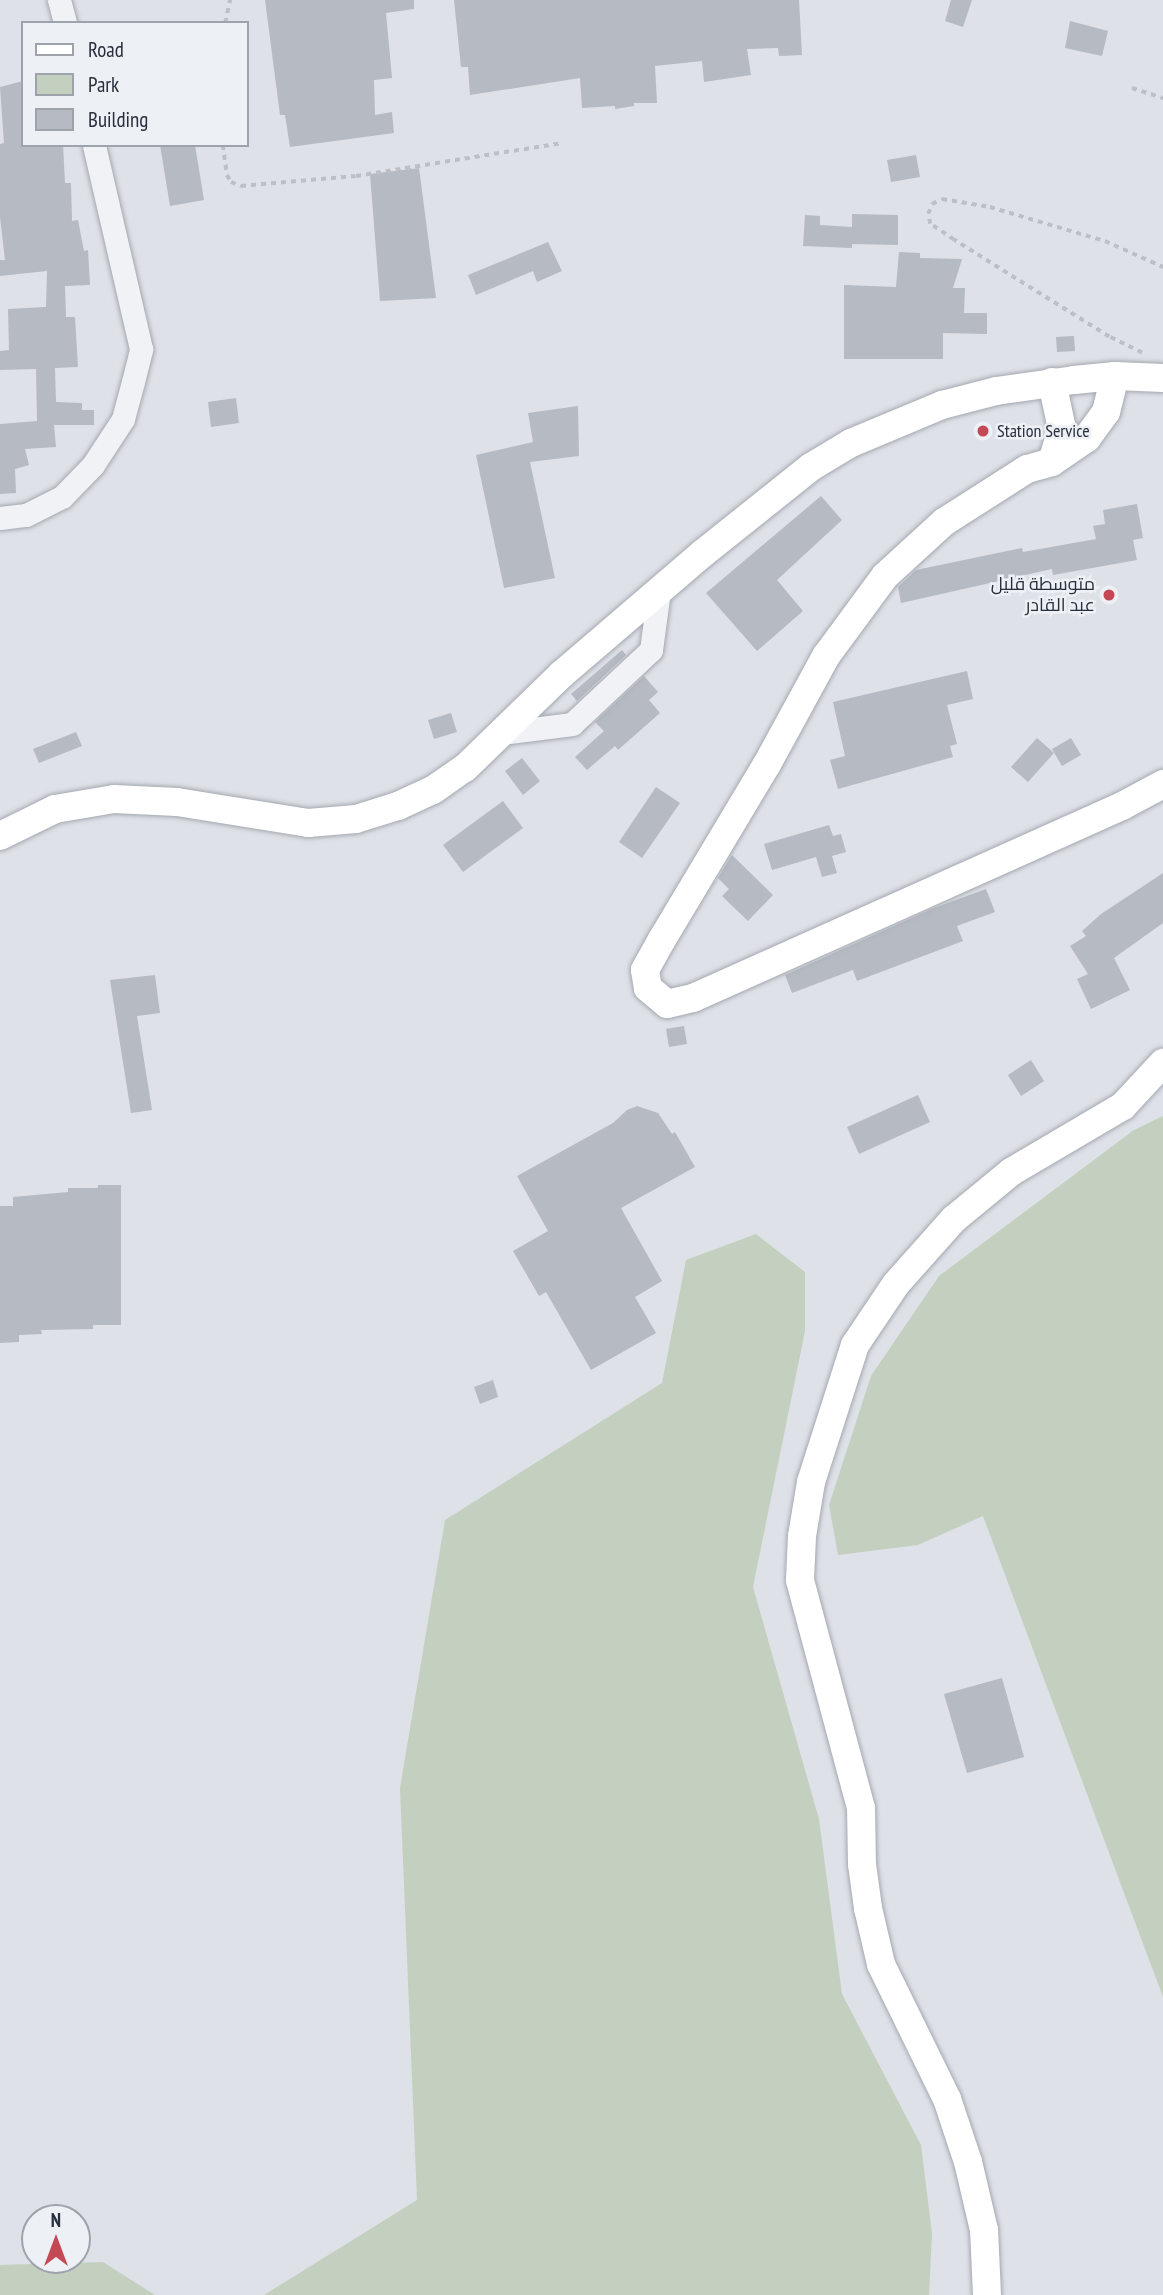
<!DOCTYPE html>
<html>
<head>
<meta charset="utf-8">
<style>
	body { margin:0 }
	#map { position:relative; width:1163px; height:2295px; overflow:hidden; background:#dee1e7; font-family:"PT Sans Narrow",Cairo,sans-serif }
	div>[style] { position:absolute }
	.green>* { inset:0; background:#c3d0bf }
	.building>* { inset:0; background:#b5bac3 }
	.path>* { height:3.5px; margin-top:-1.75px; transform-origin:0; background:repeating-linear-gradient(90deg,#bcbfc5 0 5px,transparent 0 10px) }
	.roads { filter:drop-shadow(0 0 2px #a4a8b0) drop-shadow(0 0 2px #a4a8b0) }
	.minor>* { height:23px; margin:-11.5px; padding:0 11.5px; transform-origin:11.5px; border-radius:11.5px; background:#f0f2f5 }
	.major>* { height:28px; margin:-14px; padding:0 14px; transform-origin:14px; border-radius:14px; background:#fff }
	.dots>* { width:19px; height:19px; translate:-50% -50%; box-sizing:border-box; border:4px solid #edf0f4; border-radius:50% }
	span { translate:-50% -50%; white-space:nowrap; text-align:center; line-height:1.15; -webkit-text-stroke:5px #edf0f4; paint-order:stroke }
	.poi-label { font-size:18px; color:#282e3c }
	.left { translate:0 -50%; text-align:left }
	.right { translate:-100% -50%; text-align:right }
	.legend { position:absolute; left:21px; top:21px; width:228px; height:126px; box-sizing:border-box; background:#edf0f4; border:2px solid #9ea2aa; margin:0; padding:9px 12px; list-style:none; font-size:21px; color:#282e3c }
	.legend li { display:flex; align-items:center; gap:14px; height:35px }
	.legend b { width:35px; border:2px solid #9ea2aa }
	.north { position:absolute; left:21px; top:2204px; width:70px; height:70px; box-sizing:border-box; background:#edf0f4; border:2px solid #9ea2aa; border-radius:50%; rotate:0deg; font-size:19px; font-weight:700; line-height:28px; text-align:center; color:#282e3c }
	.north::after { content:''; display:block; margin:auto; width:24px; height:32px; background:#c54955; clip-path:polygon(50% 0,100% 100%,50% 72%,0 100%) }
</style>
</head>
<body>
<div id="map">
	<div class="green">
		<i style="clip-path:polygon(1163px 1116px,1163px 1997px,983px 1516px,918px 1545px,838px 1555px,829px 1505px,871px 1376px,939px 1276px,1134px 1130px)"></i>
		<i style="clip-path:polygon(756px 1234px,805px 1272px,805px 1331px,753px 1587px,819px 1819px,842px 1994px,921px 2145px,932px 2234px,929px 2295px,264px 2295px,417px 2200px,400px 1788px,445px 1520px,662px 1383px,686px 1260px)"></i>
		<i style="clip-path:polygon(103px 2262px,155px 2295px,0 2295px,0 2265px)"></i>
	</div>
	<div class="building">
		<i style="clip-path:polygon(265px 0,414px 0,414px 9px,386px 13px,392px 78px,374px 80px,375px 115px,392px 112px,394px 133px,290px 147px,285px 115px,280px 115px)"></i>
		<i style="clip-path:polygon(454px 0,799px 0,802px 55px,779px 56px,778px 48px,747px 49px,751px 75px,704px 82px,702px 61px,655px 66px,657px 103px,634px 103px,634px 106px,615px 109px,615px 106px,582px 108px,580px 78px,470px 95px,468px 67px,461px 67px)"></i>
		<i style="clip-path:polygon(951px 0,972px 0,963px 27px,945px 21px)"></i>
		<i style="clip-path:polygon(1070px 21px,1108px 31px,1102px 56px,1065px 48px)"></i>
		<i style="clip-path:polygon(23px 81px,23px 145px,63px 145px,65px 183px,71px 183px,72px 221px,78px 220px,84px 251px,88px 250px,90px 285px,65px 286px,66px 317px,75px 317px,78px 367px,55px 368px,56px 402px,82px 403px,82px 410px,94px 410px,94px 425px,54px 425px,56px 447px,25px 449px,29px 465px,15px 469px,16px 493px,0 494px,0 424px,37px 421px,36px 369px,0 370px,0 351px,9px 350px,8px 309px,46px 307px,47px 271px,0 276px,0 260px,5px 260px,0 217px,0 144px,4px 143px,0 87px)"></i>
		<i style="clip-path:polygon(160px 145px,195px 145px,204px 200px,170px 206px)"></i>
		<i style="clip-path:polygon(916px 155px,920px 177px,891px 182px,887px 160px)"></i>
		<i style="clip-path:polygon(419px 168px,436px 298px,380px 301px,370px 174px)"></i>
		<i style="clip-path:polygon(852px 214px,898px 215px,898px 245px,852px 244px,852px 248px,803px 246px,805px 215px,820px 216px,820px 225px,852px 227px)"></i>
		<i style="clip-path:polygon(548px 242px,562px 271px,537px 282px,533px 271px,476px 295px,468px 275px)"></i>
		<i style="clip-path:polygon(899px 252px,920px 253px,920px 258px,962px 259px,953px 288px,965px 288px,964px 313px,987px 313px,987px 334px,943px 333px,943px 359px,844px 359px,844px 285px,896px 287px)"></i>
		<i style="clip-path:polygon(1074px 336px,1075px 351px,1057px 352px,1056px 337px)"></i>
		<i style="clip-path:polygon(236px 398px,239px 423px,211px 427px,208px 402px)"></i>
		<i style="clip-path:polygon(578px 406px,579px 456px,530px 462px,555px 578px,504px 588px,476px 455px,533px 442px,528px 413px)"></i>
		<i style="clip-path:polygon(821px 496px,842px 520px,777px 580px,803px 611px,757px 651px,706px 593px)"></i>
		<i style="clip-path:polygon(1137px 504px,1143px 538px,1133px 540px,1137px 560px,1053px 575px,1052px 569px,901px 603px,898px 587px,916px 570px,1022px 548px,1023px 552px,1096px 539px,1093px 526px,1105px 524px,1103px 510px)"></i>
		<i style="clip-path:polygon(622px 650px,626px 655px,577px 701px,571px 694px)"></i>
		<i style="clip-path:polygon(967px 671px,973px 699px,947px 705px,957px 744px,950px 746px,953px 757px,838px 789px,830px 760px,845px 756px,833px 702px)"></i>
		<i style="clip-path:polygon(644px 676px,658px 692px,649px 700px,660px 713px,618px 750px,615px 746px,587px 770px,575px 757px,604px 731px,595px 722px)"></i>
		<i style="clip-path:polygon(451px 713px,457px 732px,434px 739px,428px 720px)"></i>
		<i style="clip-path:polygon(76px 732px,82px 746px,39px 763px,33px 749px)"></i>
		<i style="clip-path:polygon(1037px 738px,1054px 753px,1028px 782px,1011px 767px)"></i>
		<i style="clip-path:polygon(1071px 738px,1081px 755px,1062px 766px,1052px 749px)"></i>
		<i style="clip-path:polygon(522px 758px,540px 781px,523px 795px,505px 771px)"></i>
		<i style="clip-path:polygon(656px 787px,680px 803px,642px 858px,619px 842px)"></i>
		<i style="clip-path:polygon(503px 801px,523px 828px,463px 872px,443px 845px)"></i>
		<i style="clip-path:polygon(829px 825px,833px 836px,841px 834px,846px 852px,832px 856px,837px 873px,822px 877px,816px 857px,772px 870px,764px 844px)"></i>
		<i style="clip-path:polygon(732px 855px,773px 895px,748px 921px,722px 896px,729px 889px,718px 878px)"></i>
		<i style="clip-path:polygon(1163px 873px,1163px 923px,1114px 958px,1130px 990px,1091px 1009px,1077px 979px,1088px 974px,1070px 946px,1086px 936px,1082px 931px,1101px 914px)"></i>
		<i style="clip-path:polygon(986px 889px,995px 912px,957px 926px,963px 941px,857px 981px,853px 970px,792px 993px,785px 975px,934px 908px)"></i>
		<i style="clip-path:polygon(155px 975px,160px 1013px,137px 1016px,152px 1110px,131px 1113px,110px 980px)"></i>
		<i style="clip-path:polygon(684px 1026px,687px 1044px,669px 1047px,666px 1029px)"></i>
		<i style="clip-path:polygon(1031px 1060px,1044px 1081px,1021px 1096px,1008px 1075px)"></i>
		<i style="clip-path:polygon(918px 1095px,930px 1122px,859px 1154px,847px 1127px)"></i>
		<i style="clip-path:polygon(637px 1106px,658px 1113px,672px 1134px,675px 1132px,695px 1167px,621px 1208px,662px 1281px,635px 1297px,656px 1333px,591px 1370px,546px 1292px,539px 1296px,513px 1251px,548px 1231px,517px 1176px,613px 1123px,627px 1110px)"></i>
		<i style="clip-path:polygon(98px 1185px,121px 1185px,121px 1325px,93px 1325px,93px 1329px,41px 1330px,42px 1334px,19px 1335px,19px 1342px,0 1343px,0 1206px,13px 1206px,13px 1197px,68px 1192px,68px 1188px,98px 1188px)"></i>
		<i style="clip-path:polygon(493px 1380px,498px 1397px,480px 1404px,474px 1387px)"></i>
		<i style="clip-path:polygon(1002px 1678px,1024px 1757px,967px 1773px,944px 1694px)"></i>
	</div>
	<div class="path">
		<i style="left:225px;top:23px;width:24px;rotate:-78deg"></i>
		<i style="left:1132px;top:88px;width:33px;rotate:18deg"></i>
		<i style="left:223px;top:145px;width:30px;rotate:82deg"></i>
		<i style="left:227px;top:175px;width:8px;rotate:60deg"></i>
		<i style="left:231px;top:182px;width:11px;rotate:22deg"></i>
		<i style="left:241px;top:186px;width:115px;rotate:-5deg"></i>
		<i style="left:356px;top:176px;width:209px;rotate:-9.1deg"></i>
		<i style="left:1142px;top:353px;width:37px;rotate:-154deg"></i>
		<i style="left:1109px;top:337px;width:183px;rotate:-148deg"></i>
		<i style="left:954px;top:240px;width:29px;rotate:-146deg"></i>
		<i style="left:930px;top:224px;width:10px;rotate:-101deg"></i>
		<i style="left:928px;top:214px;width:11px;rotate:-68deg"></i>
		<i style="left:932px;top:204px;width:11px;rotate:-27deg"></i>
		<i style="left:942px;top:199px;width:49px;rotate:9.5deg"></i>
		<i style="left:990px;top:207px;width:120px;rotate:16.5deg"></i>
		<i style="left:1105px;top:241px;width:64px;rotate:24.1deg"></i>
	</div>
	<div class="roads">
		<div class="minor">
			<i style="left:59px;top:0;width:24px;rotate:75deg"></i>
			<i style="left:0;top:518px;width:26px;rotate:-7deg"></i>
			<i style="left:26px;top:515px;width:40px;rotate:-26.6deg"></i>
			<i style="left:62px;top:497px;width:45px;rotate:-45.9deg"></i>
			<i style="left:93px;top:465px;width:55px;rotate:-56.9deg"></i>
			<i style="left:123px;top:419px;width:38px;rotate:-75deg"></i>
			<i style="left:133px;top:382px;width:34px;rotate:-76deg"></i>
			<i style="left:141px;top:349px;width:209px;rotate:-103deg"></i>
			<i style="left:501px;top:733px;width:72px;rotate:-7.2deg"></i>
			<i style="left:572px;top:724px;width:108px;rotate:-43.1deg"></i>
			<i style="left:651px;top:650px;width:60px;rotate:-82.3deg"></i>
		</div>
		<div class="major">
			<i style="left:1052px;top:382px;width:48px;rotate:78deg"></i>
			<i style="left:1062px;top:429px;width:34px;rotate:107deg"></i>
			<i style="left:1052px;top:462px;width:26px;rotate:164deg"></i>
			<i style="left:1027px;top:469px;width:98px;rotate:147.4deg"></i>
			<i style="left:944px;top:522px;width:80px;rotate:137.5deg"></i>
			<i style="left:885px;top:576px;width:99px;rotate:126.4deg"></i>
			<i style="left:826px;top:656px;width:123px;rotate:118.6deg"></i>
			<i style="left:767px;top:764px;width:206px;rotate:120.9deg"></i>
			<i style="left:661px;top:941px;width:33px;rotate:119deg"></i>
			<i style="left:645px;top:970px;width:18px;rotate:81deg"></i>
			<i style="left:648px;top:988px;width:25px;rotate:40deg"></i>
			<i style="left:667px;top:1004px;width:27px;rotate:-13deg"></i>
			<i style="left:693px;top:998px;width:470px;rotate:-24.1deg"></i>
			<i style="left:1122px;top:806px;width:47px;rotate:-28.2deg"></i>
			<i style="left:1052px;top:462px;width:42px;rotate:-34.4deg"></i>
			<i style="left:1087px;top:438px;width:32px;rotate:-54deg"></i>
			<i style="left:1106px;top:412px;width:37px;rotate:-76deg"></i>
			<i style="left:0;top:836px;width:61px;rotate:-26.1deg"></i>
			<i style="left:55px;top:809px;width:60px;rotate:-9.6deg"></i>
			<i style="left:114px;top:799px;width:63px;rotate:2.7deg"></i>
			<i style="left:177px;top:802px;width:133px;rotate:9.1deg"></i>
			<i style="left:308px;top:823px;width:48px;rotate:-4.8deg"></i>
			<i style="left:356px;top:819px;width:44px;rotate:-17.2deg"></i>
			<i style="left:398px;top:806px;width:38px;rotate:-25deg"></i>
			<i style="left:433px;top:790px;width:39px;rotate:-35deg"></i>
			<i style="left:465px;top:768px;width:135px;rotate:-44.1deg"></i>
			<i style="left:562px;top:674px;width:184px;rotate:-40.6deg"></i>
			<i style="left:702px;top:554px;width:139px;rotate:-38.6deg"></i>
			<i style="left:811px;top:467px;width:47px;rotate:-31deg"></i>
			<i style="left:851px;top:443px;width:99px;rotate:-22.7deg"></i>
			<i style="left:942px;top:405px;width:56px;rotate:-14.5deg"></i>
			<i style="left:996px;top:391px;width:79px;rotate:-8deg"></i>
			<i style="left:1074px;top:380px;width:41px;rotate:-5.6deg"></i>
			<i style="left:1115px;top:376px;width:48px;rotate:2.4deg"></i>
			<i style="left:987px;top:2295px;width:65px;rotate:-92.6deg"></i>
			<i style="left:984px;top:2230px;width:70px;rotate:-103.2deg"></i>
			<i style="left:968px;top:2162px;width:66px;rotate:-108.4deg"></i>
			<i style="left:947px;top:2099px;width:150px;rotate:-116.1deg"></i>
			<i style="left:881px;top:1964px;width:57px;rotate:-103.1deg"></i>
			<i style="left:868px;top:1908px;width:44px;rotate:-97.8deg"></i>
			<i style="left:862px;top:1864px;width:56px;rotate:-91deg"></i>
			<i style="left:861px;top:1808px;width:236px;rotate:-105deg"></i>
			<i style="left:800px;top:1580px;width:44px;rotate:-87.4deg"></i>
			<i style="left:802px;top:1536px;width:55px;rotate:-80.5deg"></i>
			<i style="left:811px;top:1482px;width:144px;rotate:-72.2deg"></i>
			<i style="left:855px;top:1345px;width:73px;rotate:-56.1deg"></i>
			<i style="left:896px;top:1284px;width:87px;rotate:-48.3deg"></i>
			<i style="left:954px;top:1219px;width:74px;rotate:-39.5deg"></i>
			<i style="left:1011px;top:1172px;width:130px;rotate:-30.5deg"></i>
			<i style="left:1123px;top:1106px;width:59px;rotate:-47.1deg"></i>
		</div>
	</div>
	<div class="dots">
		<i style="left:983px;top:431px;background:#c54955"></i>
		<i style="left:1109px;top:595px;background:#c54955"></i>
	</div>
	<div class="poi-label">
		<span class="left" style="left:997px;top:431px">Station Service</span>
		<span class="right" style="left:1095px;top:595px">متوسطة قليل<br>عبد القادر</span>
	</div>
	<ul class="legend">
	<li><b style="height:9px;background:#fff"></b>Road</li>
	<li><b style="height:19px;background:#c3d0bf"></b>Park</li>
	<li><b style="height:19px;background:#b5bac3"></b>Building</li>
	</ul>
	<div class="north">N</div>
</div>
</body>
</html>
